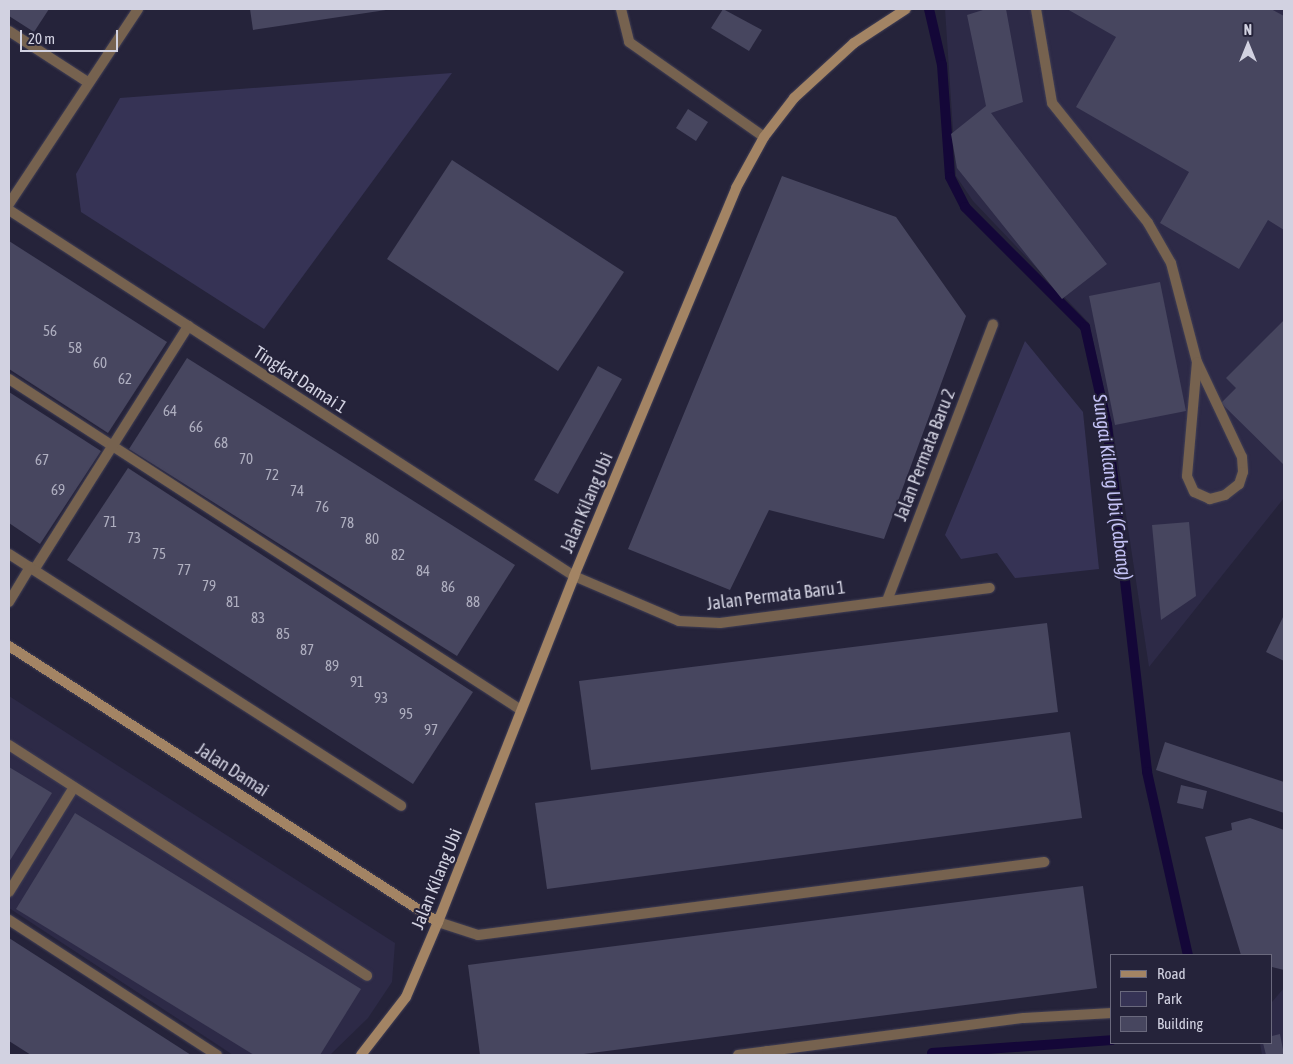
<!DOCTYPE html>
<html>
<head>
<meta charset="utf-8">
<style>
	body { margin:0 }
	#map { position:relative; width:1293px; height:1064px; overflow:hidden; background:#25233a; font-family:"Asap Condensed",sans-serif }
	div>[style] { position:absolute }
	.built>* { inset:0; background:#2d2a47 }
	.green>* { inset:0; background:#363355 }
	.stream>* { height:10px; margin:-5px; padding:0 5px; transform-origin:5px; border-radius:5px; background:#140738 }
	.building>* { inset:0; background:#47465f }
	.roads { filter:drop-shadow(0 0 1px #413f55) drop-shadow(0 0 1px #413f55) }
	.lane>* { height:10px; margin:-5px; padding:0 5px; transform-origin:5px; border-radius:5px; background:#76624f }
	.street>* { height:10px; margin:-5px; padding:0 5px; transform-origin:5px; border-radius:5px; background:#76624f }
	.secondary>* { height:10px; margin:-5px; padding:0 5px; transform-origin:5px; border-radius:5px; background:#a38464 }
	span { translate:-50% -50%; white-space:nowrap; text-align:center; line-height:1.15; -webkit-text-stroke:4px #25233a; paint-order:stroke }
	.number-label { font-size:15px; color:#afafc0 }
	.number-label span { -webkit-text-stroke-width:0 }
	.street-label { font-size:18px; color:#d2d2e1 }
	.water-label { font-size:19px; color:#c3c1f4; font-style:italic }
	.frame { position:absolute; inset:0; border:10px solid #d2d2e1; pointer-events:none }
	.legend { position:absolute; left:1110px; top:954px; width:162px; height:90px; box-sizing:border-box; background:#25233a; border:1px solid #6a697d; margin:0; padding:6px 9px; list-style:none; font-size:15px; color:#d2d2e1 }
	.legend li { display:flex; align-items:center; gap:10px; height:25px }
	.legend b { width:25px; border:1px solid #6a697d }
	.north { position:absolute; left:1223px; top:20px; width:50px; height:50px; -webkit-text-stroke:4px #25233a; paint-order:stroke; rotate:0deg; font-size:14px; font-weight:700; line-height:20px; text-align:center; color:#d2d2e1 }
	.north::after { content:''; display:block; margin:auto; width:18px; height:22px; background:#d2d2e1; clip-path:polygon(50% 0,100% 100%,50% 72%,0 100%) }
	.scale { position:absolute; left:20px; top:30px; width:98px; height:22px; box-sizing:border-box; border:2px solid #d2d2e1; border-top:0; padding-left:6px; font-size:15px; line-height:18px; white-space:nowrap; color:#d2d2e1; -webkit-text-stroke:4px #25233a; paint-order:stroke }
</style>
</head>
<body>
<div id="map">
	<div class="built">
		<i style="clip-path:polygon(945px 9px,1284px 9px,1284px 498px,1149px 667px,1113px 429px,1089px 323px,973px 201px,956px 176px)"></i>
		<i style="clip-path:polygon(9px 696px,395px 943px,392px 982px,368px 1018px,330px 1055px,233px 1055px,9px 908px)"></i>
		<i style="clip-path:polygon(1284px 988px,1284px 1055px,1262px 1055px,1260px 1043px,1272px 1043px,1272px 1002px)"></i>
	</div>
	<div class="green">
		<i style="clip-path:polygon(452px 73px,264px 329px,81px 212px,76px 174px,120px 98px)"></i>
		<i style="clip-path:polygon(1025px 341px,1083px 412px,1099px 569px,1015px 578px,997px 553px,961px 559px,945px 535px)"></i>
	</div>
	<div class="stream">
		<i style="left:929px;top:9px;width:57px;rotate:76.9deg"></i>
		<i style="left:942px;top:65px;width:112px;rotate:85.9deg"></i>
		<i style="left:950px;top:177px;width:34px;rotate:63deg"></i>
		<i style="left:965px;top:207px;width:170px;rotate:45deg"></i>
		<i style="left:1085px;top:327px;width:100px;rotate:77.3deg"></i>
		<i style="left:1107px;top:425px;width:349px;rotate:83.4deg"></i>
		<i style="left:1147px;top:772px;width:188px;rotate:77.4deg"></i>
		<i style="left:932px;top:1053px;width:180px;rotate:-4.1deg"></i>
	</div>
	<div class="building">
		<i style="clip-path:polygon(9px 9px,49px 9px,34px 32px,9px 16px)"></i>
		<i style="clip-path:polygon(250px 9px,386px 9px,386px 10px,253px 30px)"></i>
		<i style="clip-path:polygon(723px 9px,762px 30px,749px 51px,711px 28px)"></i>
		<i style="clip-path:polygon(986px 9px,1006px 9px,1023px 102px,991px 113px,1107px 264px,1062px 299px,957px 168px,951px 134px,986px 106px,967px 15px)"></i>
		<i style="clip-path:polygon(1067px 9px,1271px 9px,1284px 16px,1284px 230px,1268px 220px,1239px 269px,1160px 223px,1189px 172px,1076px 107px,1116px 37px)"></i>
		<i style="clip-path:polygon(688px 109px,708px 122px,696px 141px,676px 128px)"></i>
		<i style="clip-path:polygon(452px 160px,624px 272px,558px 371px,387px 259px)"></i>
		<i style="clip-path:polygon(782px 176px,896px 217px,966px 316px,884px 539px,769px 510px,730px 590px,628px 549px)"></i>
		<i style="clip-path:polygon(9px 241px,167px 342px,108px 433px,9px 369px)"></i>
		<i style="clip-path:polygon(1160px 282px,1186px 411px,1115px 425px,1089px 296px)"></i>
		<i style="clip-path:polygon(1284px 320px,1284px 465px,1221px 403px,1236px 388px,1226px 378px)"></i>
		<i style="clip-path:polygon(187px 358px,515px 565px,457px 656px,129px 449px)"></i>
		<i style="clip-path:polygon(598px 366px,622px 379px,558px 494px,534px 480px)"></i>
		<i style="clip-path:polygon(9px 392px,101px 451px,40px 544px,9px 523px)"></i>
		<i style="clip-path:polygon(128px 468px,473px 692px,413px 784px,67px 560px)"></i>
		<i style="clip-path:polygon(1189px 522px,1196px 596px,1161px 620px,1152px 525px)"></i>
		<i style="clip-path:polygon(1284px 615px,1284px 661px,1266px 652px)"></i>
		<i style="clip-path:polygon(1047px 623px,1058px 712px,591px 770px,579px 681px)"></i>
		<i style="clip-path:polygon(1070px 732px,1082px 818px,547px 889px,535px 803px)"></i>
		<i style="clip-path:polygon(1165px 742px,1284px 782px,1284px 813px,1156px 770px)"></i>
		<i style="clip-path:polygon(9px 767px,52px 793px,9px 862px)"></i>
		<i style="clip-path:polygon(1181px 785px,1207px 791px,1203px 809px,1177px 803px)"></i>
		<i style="clip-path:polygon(75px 813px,361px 989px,320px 1055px,254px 1055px,16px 909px)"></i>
		<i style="clip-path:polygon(1250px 818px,1284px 830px,1284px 970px,1272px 967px,1272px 955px,1241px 955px,1205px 837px,1232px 830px,1231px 823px)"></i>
		<i style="clip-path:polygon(1083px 886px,1097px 988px,576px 1055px,480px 1055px,468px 965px)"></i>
		<i style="clip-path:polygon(9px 938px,191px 1055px,31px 1055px,9px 1041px)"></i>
		<i style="clip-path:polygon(1280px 1034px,1284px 1055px,1266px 1055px,1263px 1043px,1272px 1043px,1272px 1036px)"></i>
	</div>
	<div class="roads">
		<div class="lane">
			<i style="left:621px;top:9px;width:34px;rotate:76deg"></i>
			<i style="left:629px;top:42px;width:165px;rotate:35.1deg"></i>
			<i style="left:1036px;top:9px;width:95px;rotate:80.3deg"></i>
			<i style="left:1052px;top:103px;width:154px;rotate:51.3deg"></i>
			<i style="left:1148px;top:223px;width:46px;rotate:60.1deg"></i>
			<i style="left:1171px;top:263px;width:102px;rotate:75.3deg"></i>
			<i style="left:1197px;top:362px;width:105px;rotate:64.7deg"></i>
			<i style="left:1242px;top:457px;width:15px;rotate:86deg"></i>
			<i style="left:1243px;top:472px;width:13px;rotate:108deg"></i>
			<i style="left:1239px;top:484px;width:18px;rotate:142deg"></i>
			<i style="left:1225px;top:495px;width:16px;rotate:165deg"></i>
			<i style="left:1210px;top:499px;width:17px;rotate:-156deg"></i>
			<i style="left:1194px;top:492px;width:17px;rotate:-114deg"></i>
			<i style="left:1187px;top:476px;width:114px;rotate:-85deg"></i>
			<i style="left:9px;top:31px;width:95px;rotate:33deg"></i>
			<i style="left:9px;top:379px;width:610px;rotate:32.88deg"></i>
			<i style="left:34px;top:570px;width:289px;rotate:-57.7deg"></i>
			<i style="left:9px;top:892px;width:123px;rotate:-58.2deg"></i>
			<i style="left:9px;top:920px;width:248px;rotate:33deg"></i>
			<i style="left:738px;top:1055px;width:288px;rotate:-7.4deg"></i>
			<i style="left:1024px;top:1018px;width:88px;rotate:-3.3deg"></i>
		</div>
		<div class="street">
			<i style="left:9px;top:204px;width:234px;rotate:-56.5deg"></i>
			<i style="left:9px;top:210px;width:673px;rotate:32.93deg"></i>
			<i style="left:574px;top:576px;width:114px;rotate:23.2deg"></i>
			<i style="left:679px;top:621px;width:41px;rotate:2.8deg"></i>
			<i style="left:720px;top:623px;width:272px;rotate:-7.4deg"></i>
			<i style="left:9px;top:554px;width:466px;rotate:32.7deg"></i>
			<i style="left:888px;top:598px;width:293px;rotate:-69deg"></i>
			<i style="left:9px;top:602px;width:41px;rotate:-59deg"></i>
			<i style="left:9px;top:745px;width:426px;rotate:32.8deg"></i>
			<i style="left:438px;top:922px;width:42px;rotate:18deg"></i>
			<i style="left:478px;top:935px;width:571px;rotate:-7.35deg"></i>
			<i style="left:767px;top:1051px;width:12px;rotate:20deg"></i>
		</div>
		<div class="secondary">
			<i style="left:9px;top:646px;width:510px;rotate:32.76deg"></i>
			<i style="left:361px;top:1055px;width:73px;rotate:-52.2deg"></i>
			<i style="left:406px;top:997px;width:82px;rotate:-66.9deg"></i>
			<i style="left:438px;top:922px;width:372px;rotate:-68.5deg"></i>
			<i style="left:574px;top:576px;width:420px;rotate:-67.3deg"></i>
			<i style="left:736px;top:188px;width:58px;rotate:-61.2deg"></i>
			<i style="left:764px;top:137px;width:49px;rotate:-52.4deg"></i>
			<i style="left:794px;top:98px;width:81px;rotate:-42.5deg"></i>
			<i style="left:854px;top:43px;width:62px;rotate:-33.2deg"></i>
		</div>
	</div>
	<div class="number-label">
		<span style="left:50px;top:331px">56</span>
		<span style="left:75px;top:348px">58</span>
		<span style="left:100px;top:363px">60</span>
		<span style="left:125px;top:379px">62</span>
		<span style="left:170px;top:411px">64</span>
		<span style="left:196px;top:427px">66</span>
		<span style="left:221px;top:443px">68</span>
		<span style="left:246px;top:459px">70</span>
		<span style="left:42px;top:460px">67</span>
		<span style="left:272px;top:475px">72</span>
		<span style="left:58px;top:490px">69</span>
		<span style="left:297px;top:491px">74</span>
		<span style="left:322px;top:507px">76</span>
		<span style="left:110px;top:522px">71</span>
		<span style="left:347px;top:523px">78</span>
		<span style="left:134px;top:538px">73</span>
		<span style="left:372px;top:539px">80</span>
		<span style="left:159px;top:554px">75</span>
		<span style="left:398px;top:555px">82</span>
		<span style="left:184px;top:570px">77</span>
		<span style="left:423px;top:571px">84</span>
		<span style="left:209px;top:586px">79</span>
		<span style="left:448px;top:587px">86</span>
		<span style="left:233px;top:602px">81</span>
		<span style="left:473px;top:602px">88</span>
		<span style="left:258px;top:618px">83</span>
		<span style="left:283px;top:634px">85</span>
		<span style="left:307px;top:650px">87</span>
		<span style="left:332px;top:666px">89</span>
		<span style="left:357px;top:682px">91</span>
		<span style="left:381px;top:698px">93</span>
		<span style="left:406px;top:714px">95</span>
		<span style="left:431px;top:730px">97</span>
	</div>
	<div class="street-label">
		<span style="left:300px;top:380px;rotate:33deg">Tingkat Damai 1</span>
		<span style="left:925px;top:455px;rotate:-69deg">Jalan Permata Baru 2</span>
		<span style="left:587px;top:503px;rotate:-67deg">Jalan Kilang Ubi</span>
		<span style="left:776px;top:596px;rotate:-7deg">Jalan Permata Baru 1</span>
		<span style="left:232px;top:770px;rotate:33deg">Jalan Damai</span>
		<span style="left:437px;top:879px;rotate:-68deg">Jalan Kilang Ubi</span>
	</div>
	<div class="water-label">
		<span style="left:1112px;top:487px;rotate:82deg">Sungai Kilang Ubi (Cabang)</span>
	</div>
	<div class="frame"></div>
	<ul class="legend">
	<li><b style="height:6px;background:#a38464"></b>Road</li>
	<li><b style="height:14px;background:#363355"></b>Park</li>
	<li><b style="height:14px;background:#47465f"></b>Building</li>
	</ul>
	<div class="north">N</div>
	<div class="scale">20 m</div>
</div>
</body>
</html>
